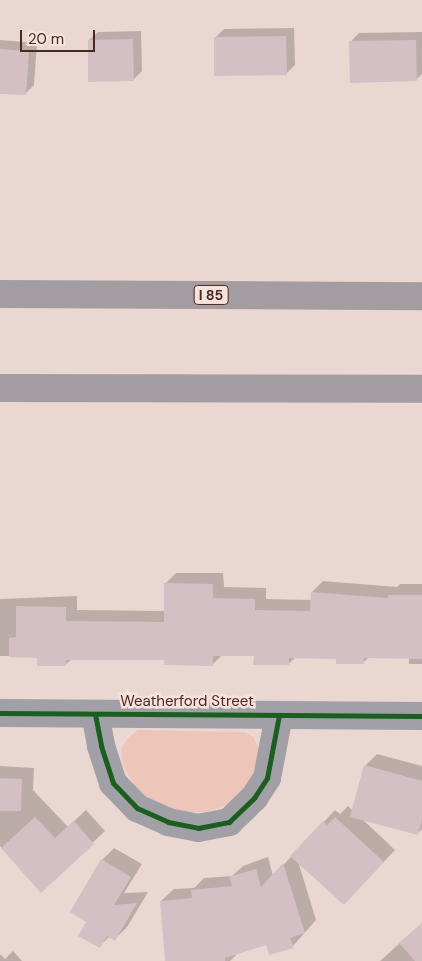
<!DOCTYPE html>
<html>
<head>
<meta charset="utf-8">
<style>
	body { margin:0 }
	#map { position:relative; width:422px; height:961px; overflow:hidden; background:#ebd7d1; font-family:"DM Sans",sans-serif }
	div>[style] { position:absolute }
	.green>* { inset:0; background:#edc5b9 }
	.shadow>* { inset:0; background:#0003 }
	.building>* { inset:0; background:#d3bfc4 }
	.minor>* { height:28px; margin:-14px; padding:0 14px; transform-origin:14px; border-radius:14px; background:#a1a0a6 }
	.motorway>* { height:28px; margin:-14px; padding:0 14px; transform-origin:14px; border-radius:14px; background:#a39ca1 }
	.cycleway>* { height:5px; margin:-2.5px; padding:0 2.5px; transform-origin:2.5px; border-radius:2.5px; background:#1b5e20 }
	span { translate:-50% -50%; white-space:nowrap; text-align:center; line-height:1.15; -webkit-text-stroke:5px #f6e3dd; paint-order:stroke }
	.shield-label span { padding:1px 4px; background:#f6e3dd; border:1px solid; border-radius:4px; -webkit-text-stroke-width:0 }
	.shield-label { font-size:14px; color:#4b281e; font-weight:700 }
	.street-label { font-size:15px; color:#4b281e }
	.scale { position:absolute; left:20px; top:30px; width:75px; height:22px; box-sizing:border-box; border:2px solid #4b281e; border-top:0; padding-left:6px; font-size:15px; line-height:18px; white-space:nowrap; color:#4b281e; -webkit-text-stroke:4px #f6e3dd; paint-order:stroke }
</style>
</head>
<body>
<div id="map">
	<div class="green">
		<i style="clip-path:polygon(138px 730px,245px 732px,253px 737px,260px 751px,258px 769px,245px 789px,228px 805px,205px 812px,177px 813px,155px 805px,136px 789px,123px 765px,121px 749px,128px 738px)"></i>
	</div>
	<div class="shadow">
		<i style="clip-path:polygon(294px 28px,295px 65px,286px 74px,215px 38px,224px 29px)"></i>
		<i style="clip-path:polygon(141px 31px,142px 71px,133px 80px,89px 40px,98px 32px)"></i>
		<i style="clip-path:polygon(422px 32px,422px 74px,416px 80px,350px 42px,359px 33px)"></i>
		<i style="clip-path:polygon(0 40px,37px 43px,34px 85px,25px 94px,0 92px)"></i>
		<i style="clip-path:polygon(176px 573px,223px 573px,224px 587px,266px 588px,266px 599px,312px 600px,312px 592px,323px 581px,397px 587px,400px 584px,422px 584px,422px 664px,409px 664px,409px 657px,369px 657px,363px 663px,338px 658px,296px 657px,288px 664px,255px 655px,222px 655px,213px 664px,166px 659px,72px 659px,65px 665px,38px 656px,0 656px,0 599px,77px 596px,77px 610px,165px 611px,165px 584px)"></i>
		<i style="clip-path:polygon(377px 754px,422px 766px,422px 829px,418px 833px,361px 818px,395px 850px,355px 892px,298px 861px,316px 920px,293px 946px,266px 943px,237px 954px,230px 961px,166px 961px,161px 901px,174px 889px,194px 888px,204px 878px,232px 876px,243px 866px,268px 857px,273px 876px,335px 810px,340px 814px,348px 806px,353px 811px,365px 766px)"></i>
		<i style="clip-path:polygon(0 766px,34px 768px,33px 790px,68px 827px,86px 810px,105px 831px,41px 891px,0 846px)"></i>
		<i style="clip-path:polygon(114px 848px,142px 864px,124px 893px,148px 892px,127px 927px,115px 939px,110px 936px,99px 947px,88px 921px,102px 860px)"></i>
		<i style="clip-path:polygon(422px 923px,422px 961px,380px 961px)"></i>
		<i style="clip-path:polygon(13px 951px,22px 961px,0 961px,0 954px,5px 959px)"></i>
	</div>
	<div class="building">
		<i style="clip-path:polygon(286px 36px,287px 75px,214px 76px,214px 37px)"></i>
		<i style="clip-path:polygon(133px 39px,134px 81px,88px 82px,88px 40px)"></i>
		<i style="clip-path:polygon(416px 40px,417px 81px,350px 83px,349px 41px)"></i>
		<i style="clip-path:polygon(0 49px,29px 51px,26px 95px,0 94px)"></i>
		<i style="clip-path:polygon(164px 583px,213px 584px,213px 598px,255px 599px,255px 610px,310px 611px,311px 592px,388px 598px,388px 595px,422px 595px,422px 659px,364px 658px,364px 664px,336px 664px,336px 659px,289px 658px,289px 665px,253px 665px,254px 656px,213px 656px,213px 666px,164px 665px,164px 660px,66px 660px,66px 666px,37px 666px,37px 658px,9px 657px,9px 638px,16px 637px,16px 606px,66px 607px,66px 621px,164px 622px)"></i>
		<i style="clip-path:polygon(364px 765px,422px 781px,422px 820px,418px 835px,350px 817px)"></i>
		<i style="clip-path:polygon(0 778px,22px 779px,21px 811px,0 811px)"></i>
		<i style="clip-path:polygon(35px 817px,55px 838px,74px 821px,94px 844px,41px 893px,1px 848px)"></i>
		<i style="clip-path:polygon(335px 817px,384px 862px,344px 905px,290px 856px,323px 821px,327px 825px)"></i>
		<i style="clip-path:polygon(101px 859px,131px 877px,114px 905px,137px 903px,115px 941px,107px 936px,100px 948px,78px 936px,86px 922px,70px 912px)"></i>
		<i style="clip-path:polygon(283px 863px,305px 933px,290px 938px,294px 948px,269px 955px,266px 945px,225px 958px,225px 961px,165px 961px,160px 901px,192px 898px,191px 890px,232px 886px,229px 877px,256px 869px,261px 887px)"></i>
		<i style="clip-path:polygon(422px 923px,422px 961px,415px 961px,399px 943px)"></i>
	</div>
	<div class="minor">
		<i style="left:0;top:713px;width:422px;rotate:0.4deg"></i>
		<i style="left:95px;top:714px;width:33px;rotate:79deg"></i>
		<i style="left:101px;top:746px;width:39px;rotate:72deg"></i>
		<i style="left:113px;top:783px;width:35px;rotate:46deg"></i>
		<i style="left:137px;top:808px;width:34px;rotate:24deg"></i>
		<i style="left:168px;top:822px;width:31px;rotate:11deg"></i>
		<i style="left:198px;top:828px;width:32px;rotate:-11deg"></i>
		<i style="left:229px;top:822px;width:35px;rotate:-44deg"></i>
		<i style="left:254px;top:798px;width:24px;rotate:-57deg"></i>
		<i style="left:267px;top:778px;width:64px;rotate:-79.2deg"></i>
	</div>
	<div class="motorway">
		<i style="left:0;top:294px;width:422px;rotate:0.3deg"></i>
		<i style="left:0;top:388px;width:422px;rotate:0.1deg"></i>
	</div>
	<div class="cycleway">
		<i style="left:0;top:713px;width:422px;rotate:0.4deg"></i>
		<i style="left:95px;top:714px;width:33px;rotate:79deg"></i>
		<i style="left:101px;top:746px;width:39px;rotate:72deg"></i>
		<i style="left:113px;top:783px;width:35px;rotate:46deg"></i>
		<i style="left:137px;top:808px;width:34px;rotate:24deg"></i>
		<i style="left:168px;top:822px;width:31px;rotate:11deg"></i>
		<i style="left:198px;top:828px;width:32px;rotate:-11deg"></i>
		<i style="left:229px;top:822px;width:35px;rotate:-44deg"></i>
		<i style="left:254px;top:798px;width:24px;rotate:-57deg"></i>
		<i style="left:267px;top:778px;width:64px;rotate:-79.2deg"></i>
	</div>
	<div class="shield-label">
		<span style="left:211px;top:295px">I 85</span>
	</div>
	<div class="street-label">
		<span style="left:187px;top:702px">Weatherford Street</span>
	</div>
	<div class="scale">20 m</div>
</div>
</body>
</html>
